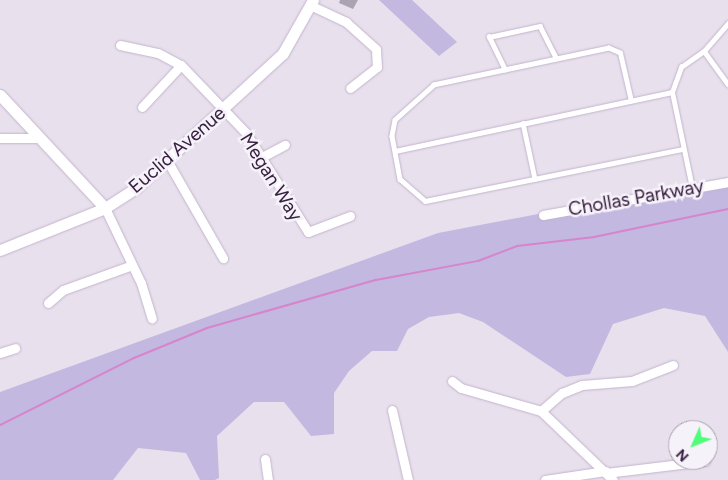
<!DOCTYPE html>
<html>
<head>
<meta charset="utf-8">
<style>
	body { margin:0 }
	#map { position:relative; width:728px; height:480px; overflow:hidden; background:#e8e1ed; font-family:Figtree,sans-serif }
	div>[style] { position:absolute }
	.green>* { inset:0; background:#c2b8e0 }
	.stream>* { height:2px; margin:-1px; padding:0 1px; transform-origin:1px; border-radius:1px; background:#d784cc }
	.roads { filter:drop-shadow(0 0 1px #c4b3ce) drop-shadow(0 0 1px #c4b3ce) }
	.lane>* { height:4.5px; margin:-2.25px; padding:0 2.25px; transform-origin:2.25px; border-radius:2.25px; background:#fff }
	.street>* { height:9px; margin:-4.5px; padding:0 4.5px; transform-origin:4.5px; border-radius:4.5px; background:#fff }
	.secondary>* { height:11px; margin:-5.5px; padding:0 5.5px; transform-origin:5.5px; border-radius:5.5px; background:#fff }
	.wall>* { inset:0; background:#aba3b1 }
	span { translate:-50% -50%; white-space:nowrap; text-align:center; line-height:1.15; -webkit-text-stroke:5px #f6f2f9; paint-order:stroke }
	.street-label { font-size:19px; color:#372040 }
	.north { position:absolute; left:668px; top:420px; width:50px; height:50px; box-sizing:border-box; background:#f6f2f9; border:1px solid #aa9eaf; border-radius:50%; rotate:226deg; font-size:14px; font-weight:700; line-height:20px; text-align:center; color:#372040 }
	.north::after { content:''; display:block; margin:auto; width:18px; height:22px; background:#4efe77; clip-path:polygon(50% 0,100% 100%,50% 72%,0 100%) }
</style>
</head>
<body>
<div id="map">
	<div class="green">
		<i style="clip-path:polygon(379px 0,412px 0,457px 42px,439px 56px)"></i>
		<i style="clip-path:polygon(728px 178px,728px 352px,705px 316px,664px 308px,613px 324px,590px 374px,566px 377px,483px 322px,459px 313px,429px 317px,408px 329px,397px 351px,372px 351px,349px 371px,334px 393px,334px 434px,311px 436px,284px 402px,254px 402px,217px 436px,219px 478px,215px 480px,200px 480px,186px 453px,138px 448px,113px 480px,0 480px,0 392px,438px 233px)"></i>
	</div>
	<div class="stream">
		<i style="left:0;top:425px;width:150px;rotate:-26.6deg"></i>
		<i style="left:134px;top:358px;width:79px;rotate:-22.3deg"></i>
		<i style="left:207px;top:328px;width:176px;rotate:-15.9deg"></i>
		<i style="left:376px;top:280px;width:104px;rotate:-10.6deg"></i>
		<i style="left:478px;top:261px;width:42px;rotate:-21deg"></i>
		<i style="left:517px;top:246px;width:78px;rotate:-6.7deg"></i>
		<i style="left:594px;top:237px;width:137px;rotate:-11.8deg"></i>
	</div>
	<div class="roads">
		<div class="lane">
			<i style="left:704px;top:51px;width:41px;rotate:54deg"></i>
			<i style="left:505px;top:70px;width:37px;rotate:-116deg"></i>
			<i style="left:489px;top:37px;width:52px;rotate:-12.2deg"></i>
			<i style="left:540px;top:26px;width:36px;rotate:63deg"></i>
			<i style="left:631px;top:101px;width:49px;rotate:-102.9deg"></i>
			<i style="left:620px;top:53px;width:12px;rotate:-156deg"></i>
			<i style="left:609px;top:48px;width:179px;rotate:168.1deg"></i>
			<i style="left:434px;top:85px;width:52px;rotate:138.1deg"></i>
			<i style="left:395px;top:120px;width:16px;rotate:101deg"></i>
			<i style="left:392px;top:136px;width:44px;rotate:79.5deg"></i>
			<i style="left:400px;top:179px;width:33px;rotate:41deg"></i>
			<i style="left:425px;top:201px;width:263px;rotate:-11.4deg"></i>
			<i style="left:523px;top:123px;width:57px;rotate:77.9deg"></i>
			<i style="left:395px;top:151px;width:283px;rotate:-12deg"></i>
			<i style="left:692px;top:188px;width:98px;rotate:-101.8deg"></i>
			<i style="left:672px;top:92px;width:27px;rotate:-70deg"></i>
			<i style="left:681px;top:67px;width:28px;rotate:-35deg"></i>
			<i style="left:704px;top:51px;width:37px;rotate:-49deg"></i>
		</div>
		<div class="street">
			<i style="left:312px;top:6px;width:38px;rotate:25deg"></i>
			<i style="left:346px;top:22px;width:40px;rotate:42deg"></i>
			<i style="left:376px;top:49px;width:18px;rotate:87deg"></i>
			<i style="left:377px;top:67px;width:34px;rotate:142deg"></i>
			<i style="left:120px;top:45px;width:39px;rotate:12deg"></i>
			<i style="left:158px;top:53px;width:26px;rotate:28deg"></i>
			<i style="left:181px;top:65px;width:94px;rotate:46.3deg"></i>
			<i style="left:246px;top:133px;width:117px;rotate:57.9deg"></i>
			<i style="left:308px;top:232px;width:45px;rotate:-20.9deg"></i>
			<i style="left:142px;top:107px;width:57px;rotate:-47.1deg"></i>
			<i style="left:0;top:138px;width:40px"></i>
			<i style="left:262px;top:157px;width:26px;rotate:-28deg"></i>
			<i style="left:168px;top:162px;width:111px;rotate:60.2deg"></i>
			<i style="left:105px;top:208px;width:83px;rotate:64.4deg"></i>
			<i style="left:141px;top:283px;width:37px;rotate:73deg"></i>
			<i style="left:543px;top:215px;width:188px;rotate:-10.1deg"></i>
			<i style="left:48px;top:303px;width:20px;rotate:-41deg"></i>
			<i style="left:63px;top:290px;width:73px;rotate:-19.9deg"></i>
			<i style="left:0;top:353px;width:16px;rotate:-18deg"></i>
			<i style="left:452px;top:381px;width:11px;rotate:38deg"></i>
			<i style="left:461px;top:388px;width:83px;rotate:16deg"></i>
			<i style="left:541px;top:411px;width:100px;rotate:43.8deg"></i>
			<i style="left:392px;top:410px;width:72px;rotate:77.1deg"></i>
			<i style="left:541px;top:411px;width:28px;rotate:-41deg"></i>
			<i style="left:562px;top:393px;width:22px;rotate:-22deg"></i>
			<i style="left:582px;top:385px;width:50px;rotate:-4.6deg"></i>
			<i style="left:632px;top:381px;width:44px;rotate:-21.3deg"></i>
			<i style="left:265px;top:459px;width:21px;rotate:82deg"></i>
			<i style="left:606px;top:473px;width:100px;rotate:-6.9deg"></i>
			<i style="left:545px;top:480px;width:61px;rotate:-8.5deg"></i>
		</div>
		<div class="secondary">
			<i style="left:0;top:95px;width:154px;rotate:47.1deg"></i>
			<i style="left:0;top:250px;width:113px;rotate:-21.8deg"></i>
			<i style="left:105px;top:208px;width:38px;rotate:-33deg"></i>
			<i style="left:137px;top:187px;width:198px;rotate:-42.5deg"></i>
			<i style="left:283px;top:53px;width:61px;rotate:-60.5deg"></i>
		</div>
	</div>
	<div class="wall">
		<i style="clip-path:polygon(340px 0,358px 0,353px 9px,339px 3px)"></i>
	</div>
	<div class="street-label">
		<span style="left:177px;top:150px;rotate:-41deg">Euclid Avenue</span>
		<span style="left:271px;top:177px;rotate:58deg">Megan Way</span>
		<span style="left:636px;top:198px;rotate:-10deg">Chollas Parkway</span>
	</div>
	<div class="north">N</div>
</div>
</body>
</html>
